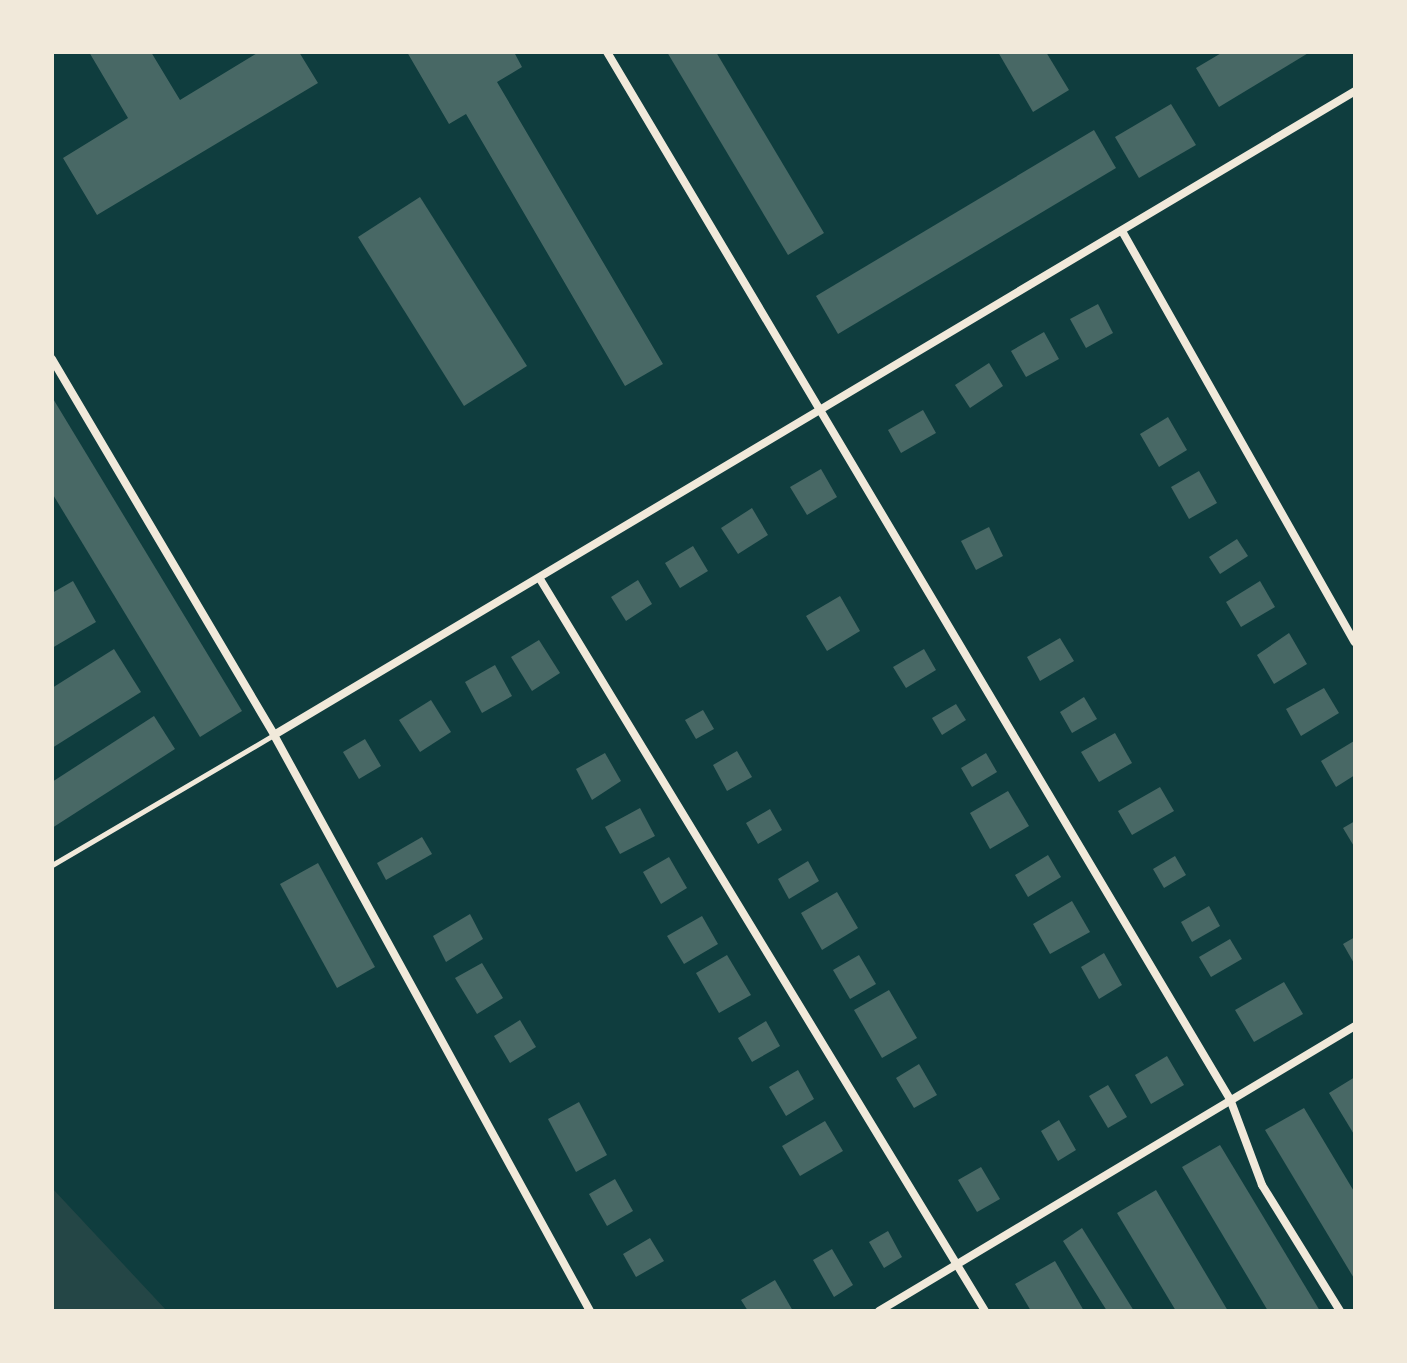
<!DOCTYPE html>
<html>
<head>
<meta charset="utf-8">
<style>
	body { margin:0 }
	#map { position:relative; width:1407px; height:1363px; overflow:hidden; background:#0f3d3e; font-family:"Exo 2",sans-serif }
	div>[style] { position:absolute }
	.green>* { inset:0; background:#244646 }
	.building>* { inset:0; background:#486865 }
	.service>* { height:5px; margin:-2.5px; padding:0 2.5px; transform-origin:2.5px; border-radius:2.5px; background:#f1e9da }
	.minor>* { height:8px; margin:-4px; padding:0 4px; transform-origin:4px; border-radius:4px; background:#f1e9da }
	span { translate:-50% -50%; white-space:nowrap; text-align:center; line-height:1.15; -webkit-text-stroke:6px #f1e9da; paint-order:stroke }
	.frame { position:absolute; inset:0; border:54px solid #f1e9da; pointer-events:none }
</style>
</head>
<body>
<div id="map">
	<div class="green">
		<i style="clip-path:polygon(52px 1188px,167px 1311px,52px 1311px)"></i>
	</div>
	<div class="building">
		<i style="clip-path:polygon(89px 52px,151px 52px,180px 100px,259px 52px,299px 52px,318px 83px,97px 215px,63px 158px,128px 118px)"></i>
		<i style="clip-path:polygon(407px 52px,514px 52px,522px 67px,497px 82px,663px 364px,625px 386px,466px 114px,449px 124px)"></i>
		<i style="clip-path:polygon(667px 52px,716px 52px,824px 233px,788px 255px)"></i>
		<i style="clip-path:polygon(998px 52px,1046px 52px,1069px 90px,1033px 112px)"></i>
		<i style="clip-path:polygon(1223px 52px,1310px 52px,1219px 107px,1196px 68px)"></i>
		<i style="clip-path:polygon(1171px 104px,1196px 145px,1139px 178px,1115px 137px)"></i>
		<i style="clip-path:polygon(1094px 130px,1116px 168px,838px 334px,816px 296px)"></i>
		<i style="clip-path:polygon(420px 197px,527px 366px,464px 406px,358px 237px)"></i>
		<i style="clip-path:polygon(1098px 304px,1113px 333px,1086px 348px,1070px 319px)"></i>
		<i style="clip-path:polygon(1044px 332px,1059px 359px,1026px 377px,1011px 351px)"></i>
		<i style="clip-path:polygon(989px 363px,1003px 386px,970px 408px,955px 385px)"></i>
		<i style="clip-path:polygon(52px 397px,242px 711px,200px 737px,52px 493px)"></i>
		<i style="clip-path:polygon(923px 410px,936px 433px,901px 453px,888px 430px)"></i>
		<i style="clip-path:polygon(1168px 417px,1187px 450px,1159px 467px,1140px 434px)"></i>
		<i style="clip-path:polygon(821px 469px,837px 497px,807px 515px,790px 487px)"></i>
		<i style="clip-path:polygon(1199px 471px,1217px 503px,1189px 519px,1171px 487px)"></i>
		<i style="clip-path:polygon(752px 508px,768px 535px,738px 554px,721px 528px)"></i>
		<i style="clip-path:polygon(989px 527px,1003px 556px,976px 570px,961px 541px)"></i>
		<i style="clip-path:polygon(1237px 539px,1248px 556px,1220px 574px,1209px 557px)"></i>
		<i style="clip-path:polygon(693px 546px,708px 571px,680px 588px,665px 563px)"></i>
		<i style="clip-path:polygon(638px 580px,652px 604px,626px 621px,611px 597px)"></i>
		<i style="clip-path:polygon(73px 581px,96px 622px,52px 648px,52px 593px)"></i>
		<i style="clip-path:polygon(1260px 581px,1275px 607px,1241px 627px,1226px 602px)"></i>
		<i style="clip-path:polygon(840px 596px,860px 631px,827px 651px,806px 616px)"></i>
		<i style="clip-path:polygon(1289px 633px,1307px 664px,1274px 684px,1257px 655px)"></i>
		<i style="clip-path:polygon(1060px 638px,1074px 661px,1040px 681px,1027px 657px)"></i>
		<i style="clip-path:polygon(539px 640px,560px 673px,532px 691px,511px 657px)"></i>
		<i style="clip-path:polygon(114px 649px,141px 692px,52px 748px,52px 688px)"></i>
		<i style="clip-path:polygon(924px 649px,936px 670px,906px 688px,893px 667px)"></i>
		<i style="clip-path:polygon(495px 665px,512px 696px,482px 713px,465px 682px)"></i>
		<i style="clip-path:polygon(1324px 688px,1339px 713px,1301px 736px,1286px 709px)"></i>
		<i style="clip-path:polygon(1084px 697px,1097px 719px,1072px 733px,1060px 712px)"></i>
		<i style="clip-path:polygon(431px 700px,451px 732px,420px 752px,399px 720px)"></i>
		<i style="clip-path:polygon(956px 704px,966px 720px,942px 735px,932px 718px)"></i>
		<i style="clip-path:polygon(703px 710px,714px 729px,696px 739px,685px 720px)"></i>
		<i style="clip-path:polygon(154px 716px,175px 749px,52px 828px,52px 782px)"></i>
		<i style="clip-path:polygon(1115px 733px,1132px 763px,1099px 782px,1081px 752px)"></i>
		<i style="clip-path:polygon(365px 739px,381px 766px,359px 779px,343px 752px)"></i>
		<i style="clip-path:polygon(1354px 741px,1355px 775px,1336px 787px,1321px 761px)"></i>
		<i style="clip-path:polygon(737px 751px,752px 777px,727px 791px,713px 765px)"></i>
		<i style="clip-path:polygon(605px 753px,621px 781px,592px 800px,576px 769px)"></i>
		<i style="clip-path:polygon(986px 753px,997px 772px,972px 787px,961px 768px)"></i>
		<i style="clip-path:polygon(1160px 787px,1174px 811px,1132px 835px,1118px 811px)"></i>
		<i style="clip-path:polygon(1008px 791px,1029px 826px,990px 849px,970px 813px)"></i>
		<i style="clip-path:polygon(640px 808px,655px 836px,620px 854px,605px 827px)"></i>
		<i style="clip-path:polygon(770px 809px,782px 830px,758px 844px,746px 823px)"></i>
		<i style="clip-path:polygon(1355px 821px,1355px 848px,1343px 828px)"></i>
		<i style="clip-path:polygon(422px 837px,432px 854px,386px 880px,377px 863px)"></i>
		<i style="clip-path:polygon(1048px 855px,1061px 877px,1028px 897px,1015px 875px)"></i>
		<i style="clip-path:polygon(1175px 856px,1186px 875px,1164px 888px,1153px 869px)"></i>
		<i style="clip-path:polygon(669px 857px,687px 888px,661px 904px,643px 872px)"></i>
		<i style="clip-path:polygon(808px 861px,819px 881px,789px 899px,778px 879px)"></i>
		<i style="clip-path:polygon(318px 863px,375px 967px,337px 988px,280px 884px)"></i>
		<i style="clip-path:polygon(837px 892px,858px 928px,822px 950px,801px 913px)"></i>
		<i style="clip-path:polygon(1072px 901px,1090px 932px,1050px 954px,1033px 924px)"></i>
		<i style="clip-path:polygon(1209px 906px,1220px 926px,1192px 942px,1181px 922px)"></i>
		<i style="clip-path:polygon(470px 914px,483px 939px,446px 962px,433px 936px)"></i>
		<i style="clip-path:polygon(702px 916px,718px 944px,684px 964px,667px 936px)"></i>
		<i style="clip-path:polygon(1355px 937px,1355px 965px,1343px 944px)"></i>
		<i style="clip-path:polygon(1230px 939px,1242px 959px,1211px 977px,1199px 957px)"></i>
		<i style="clip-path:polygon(1104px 953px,1122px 985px,1099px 999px,1081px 967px)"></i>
		<i style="clip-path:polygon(727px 955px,751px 995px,719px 1013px,696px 973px)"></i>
		<i style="clip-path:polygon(859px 955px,876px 984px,850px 999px,833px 970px)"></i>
		<i style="clip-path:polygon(482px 963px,503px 998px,477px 1014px,455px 978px)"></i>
		<i style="clip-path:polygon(1284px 982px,1303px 1014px,1254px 1042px,1235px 1010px)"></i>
		<i style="clip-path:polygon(889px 990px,917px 1038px,882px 1058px,854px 1010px)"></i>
		<i style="clip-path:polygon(520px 1020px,536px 1047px,510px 1063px,494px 1036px)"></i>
		<i style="clip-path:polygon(766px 1021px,780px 1046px,752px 1062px,738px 1038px)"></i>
		<i style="clip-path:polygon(1167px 1056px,1184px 1085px,1151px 1104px,1135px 1075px)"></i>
		<i style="clip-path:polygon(919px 1064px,937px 1095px,914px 1108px,896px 1078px)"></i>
		<i style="clip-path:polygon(798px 1070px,814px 1099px,786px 1116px,769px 1087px)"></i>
		<i style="clip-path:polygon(1355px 1077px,1355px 1136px,1329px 1093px)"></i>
		<i style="clip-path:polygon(1108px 1085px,1127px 1117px,1108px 1128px,1089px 1096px)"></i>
		<i style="clip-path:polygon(579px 1102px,607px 1155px,576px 1172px,548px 1119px)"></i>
		<i style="clip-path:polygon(1304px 1108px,1355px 1193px,1355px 1280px,1265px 1130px)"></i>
		<i style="clip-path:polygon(1059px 1120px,1076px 1150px,1058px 1161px,1041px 1131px)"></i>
		<i style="clip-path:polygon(825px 1121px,843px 1151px,800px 1176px,782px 1146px)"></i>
		<i style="clip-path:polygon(1220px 1145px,1320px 1311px,1268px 1311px,1182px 1167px)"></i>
		<i style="clip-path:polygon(981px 1167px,1000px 1199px,977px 1212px,958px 1180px)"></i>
		<i style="clip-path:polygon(615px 1179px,633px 1211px,607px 1226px,589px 1194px)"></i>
		<i style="clip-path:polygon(1156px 1190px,1228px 1311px,1176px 1311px,1117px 1213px)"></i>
		<i style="clip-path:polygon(1082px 1228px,1134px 1311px,1107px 1311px,1063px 1241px)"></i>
		<i style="clip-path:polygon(888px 1231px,902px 1257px,884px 1268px,869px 1242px)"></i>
		<i style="clip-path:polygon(650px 1238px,664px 1261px,636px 1277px,623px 1254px)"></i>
		<i style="clip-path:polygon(832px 1249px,853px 1285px,834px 1297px,813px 1260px)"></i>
		<i style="clip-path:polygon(1055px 1261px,1084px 1311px,1031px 1311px,1015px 1284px)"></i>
		<i style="clip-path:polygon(775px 1280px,793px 1311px,748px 1311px,741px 1300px)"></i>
	</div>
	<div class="service">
		<i style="left:52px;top:865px;width:257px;rotate:-30.4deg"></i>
	</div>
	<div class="minor">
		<i style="left:607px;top:52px;width:1218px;rotate:59.25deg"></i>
		<i style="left:1230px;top:1099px;width:92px;rotate:69.6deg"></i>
		<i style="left:1262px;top:1185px;width:148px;rotate:58.2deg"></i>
		<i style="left:1122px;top:231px;width:472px;rotate:60.5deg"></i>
		<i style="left:52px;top:359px;width:437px;rotate:59.4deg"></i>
		<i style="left:274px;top:735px;width:657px;rotate:61.25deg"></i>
		<i style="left:540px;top:579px;width:857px;rotate:58.7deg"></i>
		<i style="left:274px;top:735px;width:1258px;rotate:-30.78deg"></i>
		<i style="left:879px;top:1311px;width:555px;rotate:-30.91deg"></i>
	</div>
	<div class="frame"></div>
</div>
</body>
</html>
